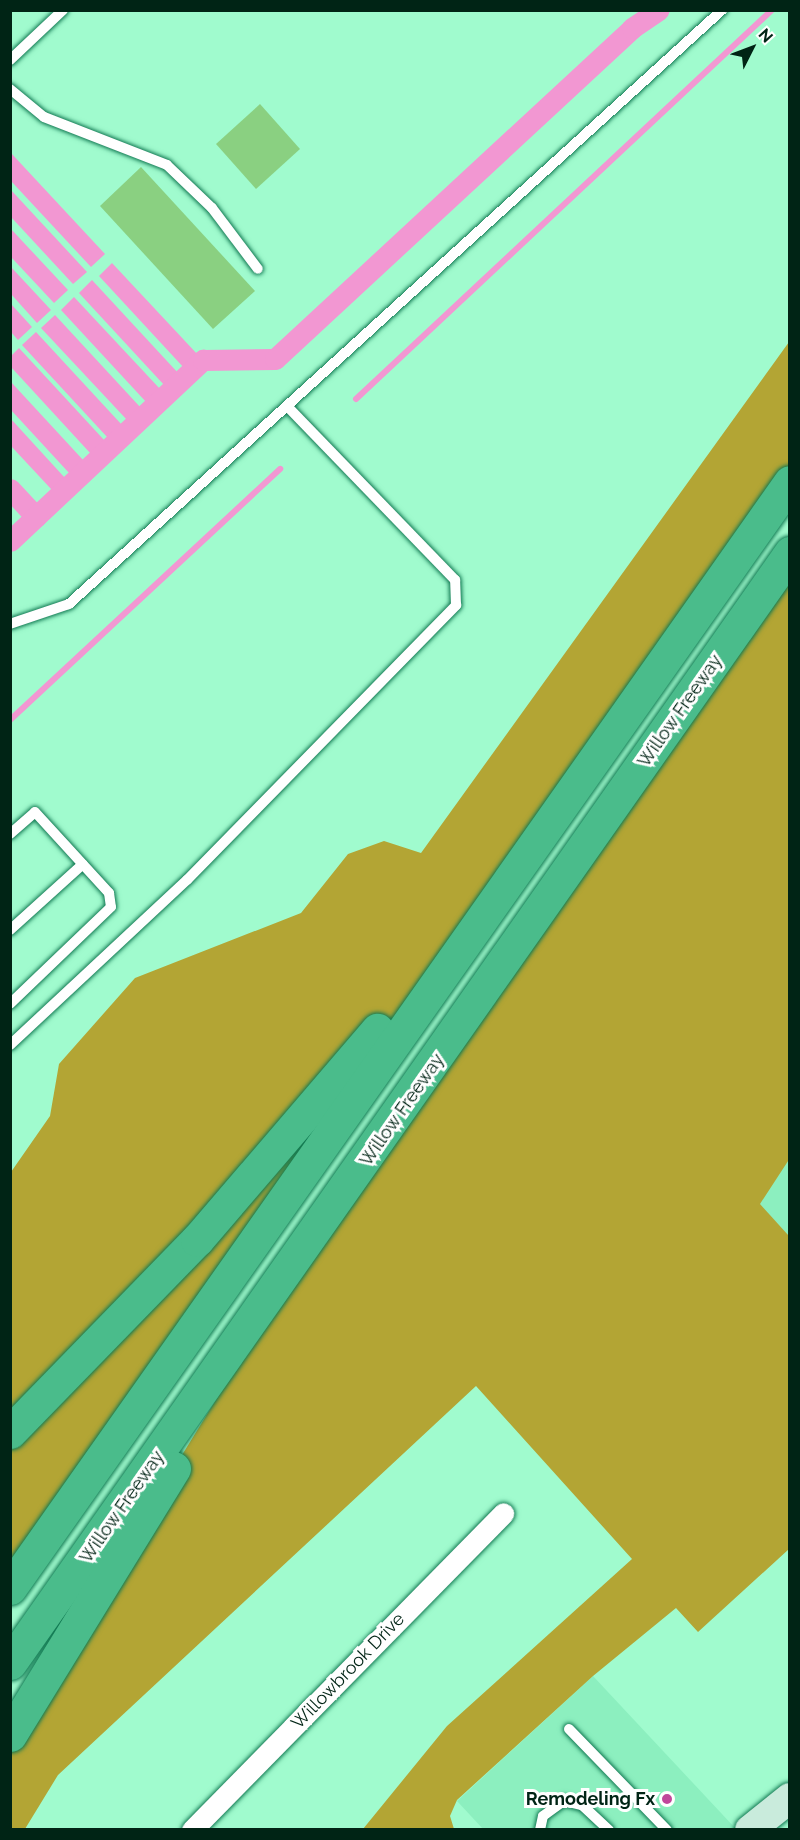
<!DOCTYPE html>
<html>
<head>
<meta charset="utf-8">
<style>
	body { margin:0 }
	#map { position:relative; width:800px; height:1840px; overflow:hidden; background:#a0fbce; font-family:Raleway,sans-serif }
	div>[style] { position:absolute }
	.built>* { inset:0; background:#8cefbf }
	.forest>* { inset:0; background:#b3a534 }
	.water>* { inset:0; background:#f297d2 }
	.stream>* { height:6px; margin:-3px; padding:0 3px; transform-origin:3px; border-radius:3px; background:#f297d2 }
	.canal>* { height:21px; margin:-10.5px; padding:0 10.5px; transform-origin:10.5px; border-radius:10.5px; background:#f297d2 }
	.building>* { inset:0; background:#8ad081 }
	.roads { filter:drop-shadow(0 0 2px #117952) drop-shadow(0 0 2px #117952) }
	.lane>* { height:10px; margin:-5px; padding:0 5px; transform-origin:5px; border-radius:5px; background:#fff }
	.street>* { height:21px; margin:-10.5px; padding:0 10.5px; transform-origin:10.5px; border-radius:10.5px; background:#fff }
	.secondary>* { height:30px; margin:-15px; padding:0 15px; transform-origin:15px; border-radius:15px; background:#c9ebdc }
	.highway>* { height:33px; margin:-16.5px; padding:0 16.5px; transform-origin:16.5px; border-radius:16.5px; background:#4abc8b }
	.dots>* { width:16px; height:16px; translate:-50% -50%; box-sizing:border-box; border:3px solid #fff; border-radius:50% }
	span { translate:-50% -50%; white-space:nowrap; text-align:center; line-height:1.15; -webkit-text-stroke:6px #fff; paint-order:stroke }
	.street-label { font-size:18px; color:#002415 }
	.poi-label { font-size:18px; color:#002415; font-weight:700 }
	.right { translate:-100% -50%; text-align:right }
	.frame { position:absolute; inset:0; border:12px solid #002415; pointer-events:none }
	.north { position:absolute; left:722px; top:18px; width:60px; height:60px; -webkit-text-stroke:4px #fff; paint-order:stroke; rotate:48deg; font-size:16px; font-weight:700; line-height:24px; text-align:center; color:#002415 }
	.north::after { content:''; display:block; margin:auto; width:21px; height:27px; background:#002415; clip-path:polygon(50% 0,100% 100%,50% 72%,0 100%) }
</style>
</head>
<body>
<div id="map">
	<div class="built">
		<i style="clip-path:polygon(789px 1158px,789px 1236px,759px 1204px)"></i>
		<i style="clip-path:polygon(593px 1676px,736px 1829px,483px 1829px,457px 1801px)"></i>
	</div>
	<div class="forest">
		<i style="clip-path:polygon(789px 342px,789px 482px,11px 1588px,11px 1172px,50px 1116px,59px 1064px,135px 978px,301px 913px,348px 854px,384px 841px,421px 853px)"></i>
		<i style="clip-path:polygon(789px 553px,790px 1158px,760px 1204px,789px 1236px,789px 1549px,698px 1632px,676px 1608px,593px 1676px,457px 1800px,450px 1816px,454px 1829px,363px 1829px,447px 1726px,632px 1559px,476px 1386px,58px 1775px,25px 1829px,11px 1829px,10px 1735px,327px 1219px)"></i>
	</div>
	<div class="water">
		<i style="clip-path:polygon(11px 153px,105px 254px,91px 267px,11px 181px)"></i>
		<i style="clip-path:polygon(11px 190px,87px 272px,73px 284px,11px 217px)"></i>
		<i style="clip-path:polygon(11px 229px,68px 290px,54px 303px,11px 257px)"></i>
		<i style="clip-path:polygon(112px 263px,199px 356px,185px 369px,99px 276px)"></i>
		<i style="clip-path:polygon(11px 267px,51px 310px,37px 323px,11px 294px)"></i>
		<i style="clip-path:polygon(92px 280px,179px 374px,165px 386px,79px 293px)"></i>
		<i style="clip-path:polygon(74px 297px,161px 390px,147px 403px,61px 310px)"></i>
		<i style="clip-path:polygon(11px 304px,32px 327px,18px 340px,11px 332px)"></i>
		<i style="clip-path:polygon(55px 315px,141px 408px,128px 421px,41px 328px)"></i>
		<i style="clip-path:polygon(36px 332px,122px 425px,108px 438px,22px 345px)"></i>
		<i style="clip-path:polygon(19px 348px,105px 441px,91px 454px,11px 367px,11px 356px)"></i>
		<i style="clip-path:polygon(11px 382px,84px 461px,70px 474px,11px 410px)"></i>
		<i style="clip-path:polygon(11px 419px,65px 478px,52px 490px,11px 446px)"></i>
	</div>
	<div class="stream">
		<i style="left:356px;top:399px;width:570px;rotate:-43.08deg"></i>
		<i style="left:10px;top:720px;width:369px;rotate:-42.9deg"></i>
	</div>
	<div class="canal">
		<i style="left:10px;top:489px;width:38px;rotate:47deg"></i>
		<i style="left:10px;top:541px;width:265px;rotate:-43.2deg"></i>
		<i style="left:203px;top:360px;width:72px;rotate:-0.8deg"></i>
		<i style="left:275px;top:359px;width:487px;rotate:-42.8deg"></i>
		<i style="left:632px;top:28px;width:32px;rotate:-34deg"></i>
	</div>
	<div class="building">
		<i style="clip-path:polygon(260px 104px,300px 149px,256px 189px,216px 144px)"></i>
		<i style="clip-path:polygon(141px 167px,255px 291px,213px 329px,100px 206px)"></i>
	</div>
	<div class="roads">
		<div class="lane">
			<i style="left:10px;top:60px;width:73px;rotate:-43.3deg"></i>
			<i style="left:10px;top:89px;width:44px;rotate:39.5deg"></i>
			<i style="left:44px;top:117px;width:132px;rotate:21.3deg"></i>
			<i style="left:167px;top:165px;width:62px;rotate:43.7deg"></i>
			<i style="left:212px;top:208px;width:76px;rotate:53deg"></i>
			<i style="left:10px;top:624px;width:62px;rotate:-18.7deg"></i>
			<i style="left:69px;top:604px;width:883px;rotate:-42.29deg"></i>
			<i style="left:10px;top:834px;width:33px;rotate:-41deg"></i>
			<i style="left:35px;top:812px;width:110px;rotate:47.6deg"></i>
			<i style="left:109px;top:893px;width:14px;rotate:82deg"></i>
			<i style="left:111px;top:907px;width:140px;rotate:136.2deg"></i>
			<i style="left:10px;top:930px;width:98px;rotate:-42.1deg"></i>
			<i style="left:10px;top:1045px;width:242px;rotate:-43deg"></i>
			<i style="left:187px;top:880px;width:385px;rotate:-45.6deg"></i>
			<i style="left:456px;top:605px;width:25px;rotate:-92deg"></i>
			<i style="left:455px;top:580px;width:239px;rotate:-134deg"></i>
			<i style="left:569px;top:1729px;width:141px;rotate:45.9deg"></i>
			<i style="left:540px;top:1830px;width:14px;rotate:-78deg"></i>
			<i style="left:543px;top:1816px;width:26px;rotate:-36deg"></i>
			<i style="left:564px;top:1801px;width:18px;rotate:13deg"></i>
			<i style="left:582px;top:1805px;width:37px;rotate:43deg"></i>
		</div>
		<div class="street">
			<i style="left:192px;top:1830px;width:444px;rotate:-45.5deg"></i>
		</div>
		<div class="secondary">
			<i style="left:750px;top:1830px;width:51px;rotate:-38.7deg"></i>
		</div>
		<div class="highway">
			<i style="left:10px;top:1432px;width:268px;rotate:-45.8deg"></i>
			<i style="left:197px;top:1240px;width:277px;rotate:-49.4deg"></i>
			<i style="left:10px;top:1588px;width:1353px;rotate:-54.81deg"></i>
			<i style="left:10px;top:1663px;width:1357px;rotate:-54.9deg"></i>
			<i style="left:10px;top:1735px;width:313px;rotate:-58.4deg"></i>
		</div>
	</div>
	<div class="dots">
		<i style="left:667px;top:1799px;background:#c0479b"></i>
	</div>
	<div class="street-label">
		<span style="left:680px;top:711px;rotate:-55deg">Willow Freeway</span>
		<span style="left:402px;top:1110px;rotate:-55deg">Willow Freeway</span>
		<span style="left:122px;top:1507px;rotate:-55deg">Willow Freeway</span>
		<span style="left:348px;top:1671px;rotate:-46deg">Willowbrook Drive</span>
	</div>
	<div class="poi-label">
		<span class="right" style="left:655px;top:1799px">Remodeling Fx</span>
	</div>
	<div class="frame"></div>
	<div class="north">N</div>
</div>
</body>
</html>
